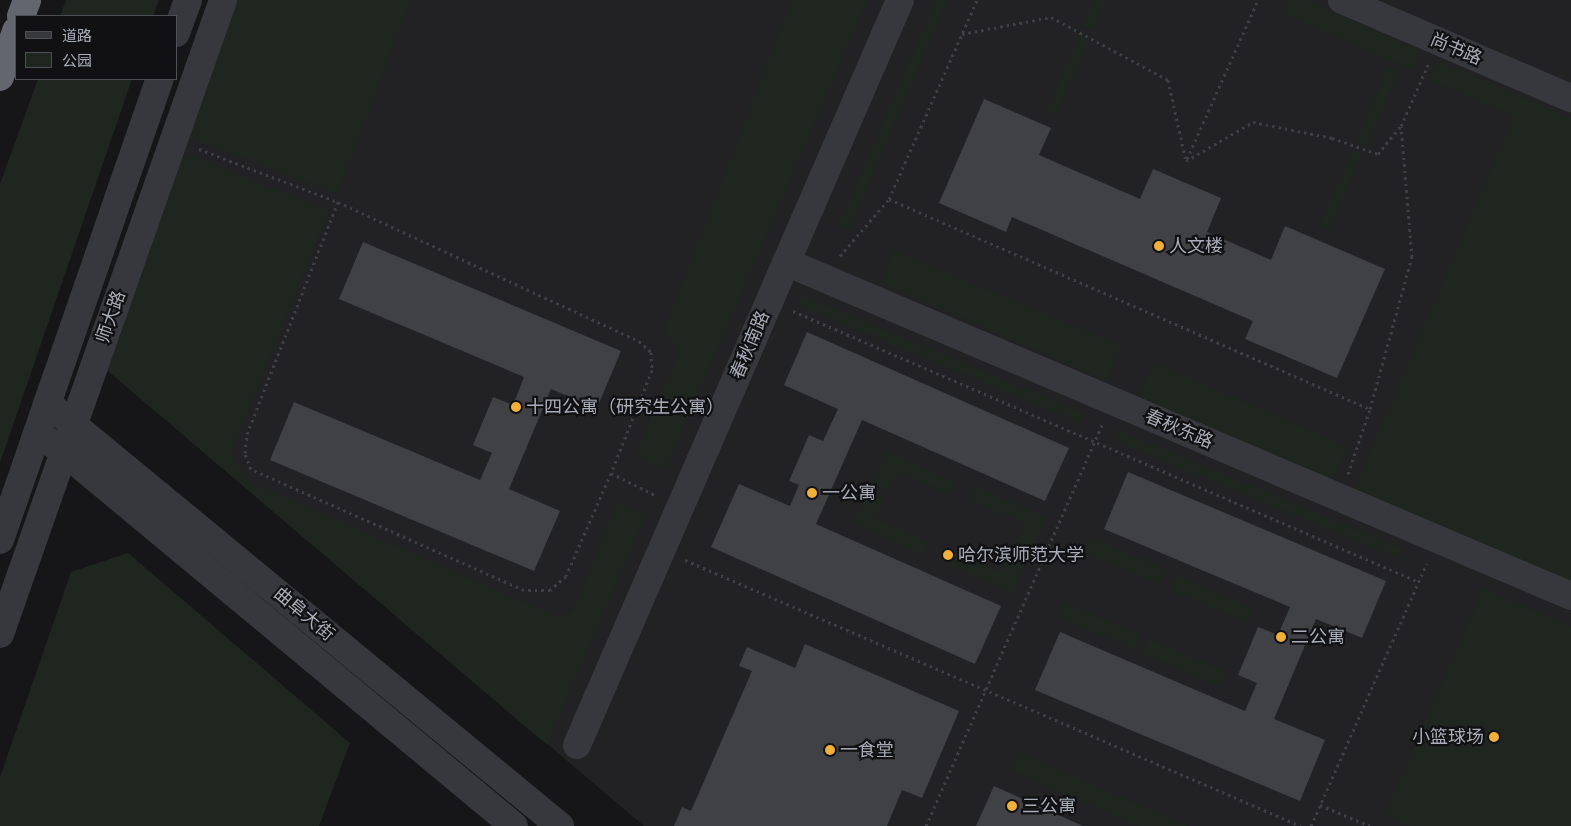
<!DOCTYPE html>
<html>
<head>
<meta charset="utf-8">
<style>
	body { margin:0 }
	#map { position:relative; width:1571px; height:826px; overflow:hidden; background:#161618; font-family:Rubik,"Noto Sans SC",sans-serif }
	div>[style] { position:absolute }
	.built>* { inset:0; background:#222225 }
	.green>* { inset:0; background:#1e261f }
	.building>* { inset:0; background:#404145 }
	.path>* { height:3px; margin-top:-1.5px; transform-origin:0; background:repeating-linear-gradient(90deg,#3d3f44 0 2.5px,transparent 0 6.5px) }
	.minor>* { height:28px; margin:-14px; padding:0 14px; transform-origin:14px; border-radius:14px; background:#37383d }
	.highway>* { height:28px; margin:-14px; padding:0 14px; transform-origin:14px; border-radius:14px; background:#63666e }
	.dots>* { width:14px; height:14px; translate:-50% -50%; box-sizing:border-box; border:2px solid #111113; border-radius:50% }
	span { translate:-50% -50%; white-space:nowrap; text-align:center; line-height:1.15; -webkit-text-stroke:4.5px #111113; paint-order:stroke }
	.street-label { font-size:18px; color:#a8adb8 }
	.poi-label { font-size:18px; color:#a8adb8 }
	.left { translate:0 -50%; text-align:left }
	.right { translate:-100% -50%; text-align:right }
	.legend { position:absolute; left:15px; top:15px; width:162px; height:65px; box-sizing:border-box; background:#111113; border:1px solid #4d4f55; margin:0; padding:6px 9px; list-style:none; font-size:15px; color:#a8adb8 }
	.legend li { display:flex; align-items:center; gap:10px; height:25px }
	.legend b { width:25px; border:1px solid #4d4f55 }
</style>
</head>
<body>
<div id="map">
	<div class="built">
		<i style="clip-path:polygon(234px 0,1571px 0,1571px 826px,644px 826px,101px 365px)"></i>
	</div>
	<div class="green">
		<i style="clip-path:polygon(66px 0,159px 0,153px 16px,60px 16px)"></i>
		<i style="clip-path:polygon(234px 0,411px 0,338px 194px,183px 135px)"></i>
		<i style="clip-path:polygon(792px 0,868px 0,666px 469px,635px 456px,677px 357px,674px 342px,663px 330px)"></i>
		<i style="clip-path:polygon(935px 0,948px 0,850px 229px,838px 224px)"></i>
		<i style="clip-path:polygon(1093px 0,1106px 0,1094px 30px,1082px 25px)"></i>
		<i style="clip-path:polygon(1289px 0,1306px 0,1421px 51px,1412px 70px,1283px 13px)"></i>
		<i style="clip-path:polygon(1079px 34px,1090px 39px,1057px 114px,1046px 110px)"></i>
		<i style="clip-path:polygon(1437px 60px,1571px 118px,1571px 582px,1354px 489px,1513px 116px,1429px 80px)"></i>
		<i style="clip-path:polygon(1388px 67px,1399px 72px,1367px 147px,1355px 142px)"></i>
		<i style="clip-path:polygon(38px 79px,132px 79px,0 463px,0 184px)"></i>
		<i style="clip-path:polygon(1352px 150px,1362px 155px,1330px 230px,1319px 225px)"></i>
		<i style="clip-path:polygon(179px 151px,329px 211px,231px 453px,250px 482px,558px 617px,572px 612px,617px 503px,646px 516px,547px 745px,101px 365px)"></i>
		<i style="clip-path:polygon(893px 250px,1122px 346px,1107px 381px,880px 282px)"></i>
		<i style="clip-path:polygon(802px 295px,1086px 414px,1081px 423px,798px 305px)"></i>
		<i style="clip-path:polygon(1153px 362px,1348px 446px,1334px 481px,1138px 396px)"></i>
		<i style="clip-path:polygon(1118px 430px,1402px 548px,1398px 558px,1114px 440px)"></i>
		<i style="clip-path:polygon(886px 451px,956px 482px,950px 495px,898px 471px,888px 491px,871px 483px)"></i>
		<i style="clip-path:polygon(976px 486px,1047px 518px,1032px 550px,1015px 543px,1024px 523px,970px 499px)"></i>
		<i style="clip-path:polygon(868px 491px,885px 498px,876px 518px,929px 542px,924px 555px,853px 523px)"></i>
		<i style="clip-path:polygon(1090px 537px,1168px 570px,1161px 584px,1083px 552px)"></i>
		<i style="clip-path:polygon(948px 548px,1001px 572px,1010px 553px,1027px 560px,1013px 593px,942px 561px)"></i>
		<i style="clip-path:polygon(128px 553px,350px 743px,319px 826px,0 826px,0 777px,71px 572px)"></i>
		<i style="clip-path:polygon(1176px 575px,1253px 608px,1247px 622px,1169px 590px)"></i>
		<i style="clip-path:polygon(1483px 588px,1571px 626px,1571px 826px,1410px 826px,1384px 815px)"></i>
		<i style="clip-path:polygon(1063px 601px,1140px 635px,1133px 649px,1056px 616px)"></i>
		<i style="clip-path:polygon(1148px 638px,1226px 671px,1219px 686px,1141px 653px)"></i>
		<i style="clip-path:polygon(1019px 752px,1188px 826px,1138px 826px,1010px 770px)"></i>
	</div>
	<div class="building">
		<i style="clip-path:polygon(984px 99px,1051px 128px,1039px 155px,1140px 199px,1153px 169px,1221px 198px,1207px 232px,1271px 260px,1285px 226px,1385px 269px,1337px 378px,1245px 339px,1253px 321px,1012px 217px,1006px 232px,939px 203px)"></i>
		<i style="clip-path:polygon(363px 242px,621px 351px,597px 408px,551px 389px,509px 489px,560px 511px,534px 571px,270px 460px,294px 402px,480px 480px,492px 453px,473px 445px,493px 397px,513px 405px,524px 377px,339px 299px)"></i>
		<i style="clip-path:polygon(807px 332px,1069px 448px,1045px 501px,862px 420px,816px 524px,1001px 606px,975px 664px,711px 547px,739px 484px,790px 506px,799px 485px,789px 481px,809px 435px,823px 441px,838px 409px,784px 385px)"></i>
		<i style="clip-path:polygon(1128px 472px,1386px 581px,1362px 638px,1316px 619px,1274px 719px,1325px 740px,1300px 801px,1035px 690px,1060px 632px,1245px 711px,1257px 683px,1238px 675px,1258px 627px,1278px 635px,1290px 607px,1104px 529px)"></i>
		<i style="clip-path:polygon(805px 644px,959px 711px,922px 798px,902px 790px,887px 826px,674px 826px,682px 807px,691px 811px,752px 671px,739px 666px,747px 647px,795px 668px)"></i>
		<i style="clip-path:polygon(994px 786px,1083px 826px,976px 826px)"></i>
	</div>
	<div class="path">
		<i style="left:962px;top:34px;width:91px;rotate:-10.8deg"></i>
		<i style="left:1051px;top:17px;width:133px;rotate:28.3deg"></i>
		<i style="left:1168px;top:80px;width:83px;rotate:77.5deg"></i>
		<i style="left:1186px;top:161px;width:78px;rotate:-30.2deg"></i>
		<i style="left:1253px;top:122px;width:81px;rotate:11.4deg"></i>
		<i style="left:1332px;top:138px;width:49px;rotate:19.2deg"></i>
		<i style="left:1378px;top:154px;width:36px;rotate:-51deg"></i>
		<i style="left:199px;top:149px;width:149px;rotate:20.9deg"></i>
		<i style="left:338px;top:202px;width:332px;rotate:24.8deg"></i>
		<i style="left:639px;top:341px;width:16px;rotate:43deg"></i>
		<i style="left:651px;top:352px;width:18px;rotate:87deg"></i>
		<i style="left:652px;top:370px;width:111px;rotate:111.7deg"></i>
		<i style="left:611px;top:473px;width:112px;rotate:113.6deg"></i>
		<i style="left:566px;top:576px;width:21px;rotate:139deg"></i>
		<i style="left:550px;top:590px;width:26px;rotate:180deg"></i>
		<i style="left:524px;top:590px;width:299px;rotate:-156.1deg"></i>
		<i style="left:251px;top:469px;width:17px;rotate:-111deg"></i>
		<i style="left:245px;top:453px;width:19px;rotate:-84deg"></i>
		<i style="left:247px;top:434px;width:249px;rotate:-68.6deg"></i>
		<i style="left:1187px;top:159px;width:174px;rotate:-65.9deg"></i>
		<i style="left:889px;top:199px;width:525px;rotate:23.59deg"></i>
		<i style="left:840px;top:256px;width:75px;rotate:-49.3deg"></i>
		<i style="left:889px;top:199px;width:218px;rotate:-66.1deg"></i>
		<i style="left:793px;top:311px;width:682px;rotate:23.41deg"></i>
		<i style="left:611px;top:473px;width:51px;rotate:26.6deg"></i>
		<i style="left:1348px;top:474px;width:69px;rotate:-71.3deg"></i>
		<i style="left:1370px;top:409px;width:158px;rotate:-74.6deg"></i>
		<i style="left:1412px;top:257px;width:131px;rotate:-94.8deg"></i>
		<i style="left:1401px;top:126px;width:67px;rotate:-66.1deg"></i>
		<i style="left:685px;top:560px;width:671px;rotate:23.36deg"></i>
		<i style="left:1320px;top:805px;width:54px;rotate:22.8deg"></i>
		<i style="left:926px;top:826px;width:438px;rotate:-66.3deg"></i>
		<i style="left:1311px;top:826px;width:287px;rotate:-66.2deg"></i>
	</div>
	<div class="minor">
		<i style="left:1342px;top:0;width:249px;rotate:23.2deg"></i>
		<i style="left:176px;top:33px;width:35px;rotate:-70deg"></i>
		<i style="left:786px;top:262px;width:853px;rotate:23.05deg"></i>
		<i style="left:47px;top:403px;width:665px;rotate:39.51deg"></i>
		<i style="left:37px;top:433px;width:33px;rotate:35deg"></i>
		<i style="left:64px;top:452px;width:585px;rotate:39.73deg"></i>
		<i style="left:0;top:540px;width:488px;rotate:-70.9deg"></i>
		<i style="left:0;top:634px;width:672px;rotate:-70.62deg"></i>
		<i style="left:577px;top:745px;width:812px;rotate:-66.56deg"></i>
	</div>
	<div class="highway">
		<i style="left:21px;top:16px;width:17px;rotate:-69deg"></i>
		<i style="left:0;top:77px;width:49px;rotate:-70.8deg"></i>
	</div>
	<div class="dots">
		<i style="left:1159px;top:246px;background:#f2b134"></i>
		<i style="left:516px;top:407px;background:#f2b134"></i>
		<i style="left:812px;top:493px;background:#f2b134"></i>
		<i style="left:948px;top:555px;background:#f2b134"></i>
		<i style="left:1281px;top:637px;background:#f2b134"></i>
		<i style="left:1494px;top:737px;background:#f2b134"></i>
		<i style="left:830px;top:750px;background:#f2b134"></i>
		<i style="left:1012px;top:806px;background:#f2b134"></i>
	</div>
	<div class="street-label">
		<span style="left:1456px;top:49px;rotate:23deg">尚书路</span>
		<span style="left:111px;top:317px;rotate:-71deg">师大路</span>
		<span style="left:750px;top:345px;rotate:-67deg">春秋南路</span>
		<span style="left:1179px;top:429px;rotate:23deg">春秋东路</span>
		<span style="left:304px;top:614px;rotate:40deg">曲阜大街</span>
	</div>
	<div class="poi-label">
		<span class="left" style="left:1169px;top:246px">人文楼</span>
		<span class="left" style="left:526px;top:407px">十四公寓（研究生公寓）</span>
		<span class="left" style="left:822px;top:493px">一公寓</span>
		<span class="left" style="left:958px;top:555px">哈尔滨师范大学</span>
		<span class="left" style="left:1291px;top:637px">二公寓</span>
		<span class="right" style="left:1484px;top:737px">小篮球场</span>
		<span class="left" style="left:840px;top:750px">一食堂</span>
		<span class="left" style="left:1022px;top:806px">三公寓</span>
	</div>
	<ul class="legend">
	<li><b style="height:6px;background:#37383d"></b>道路</li>
	<li><b style="height:14px;background:#1e261f"></b>公园</li>
	</ul>
</div>
</body>
</html>
